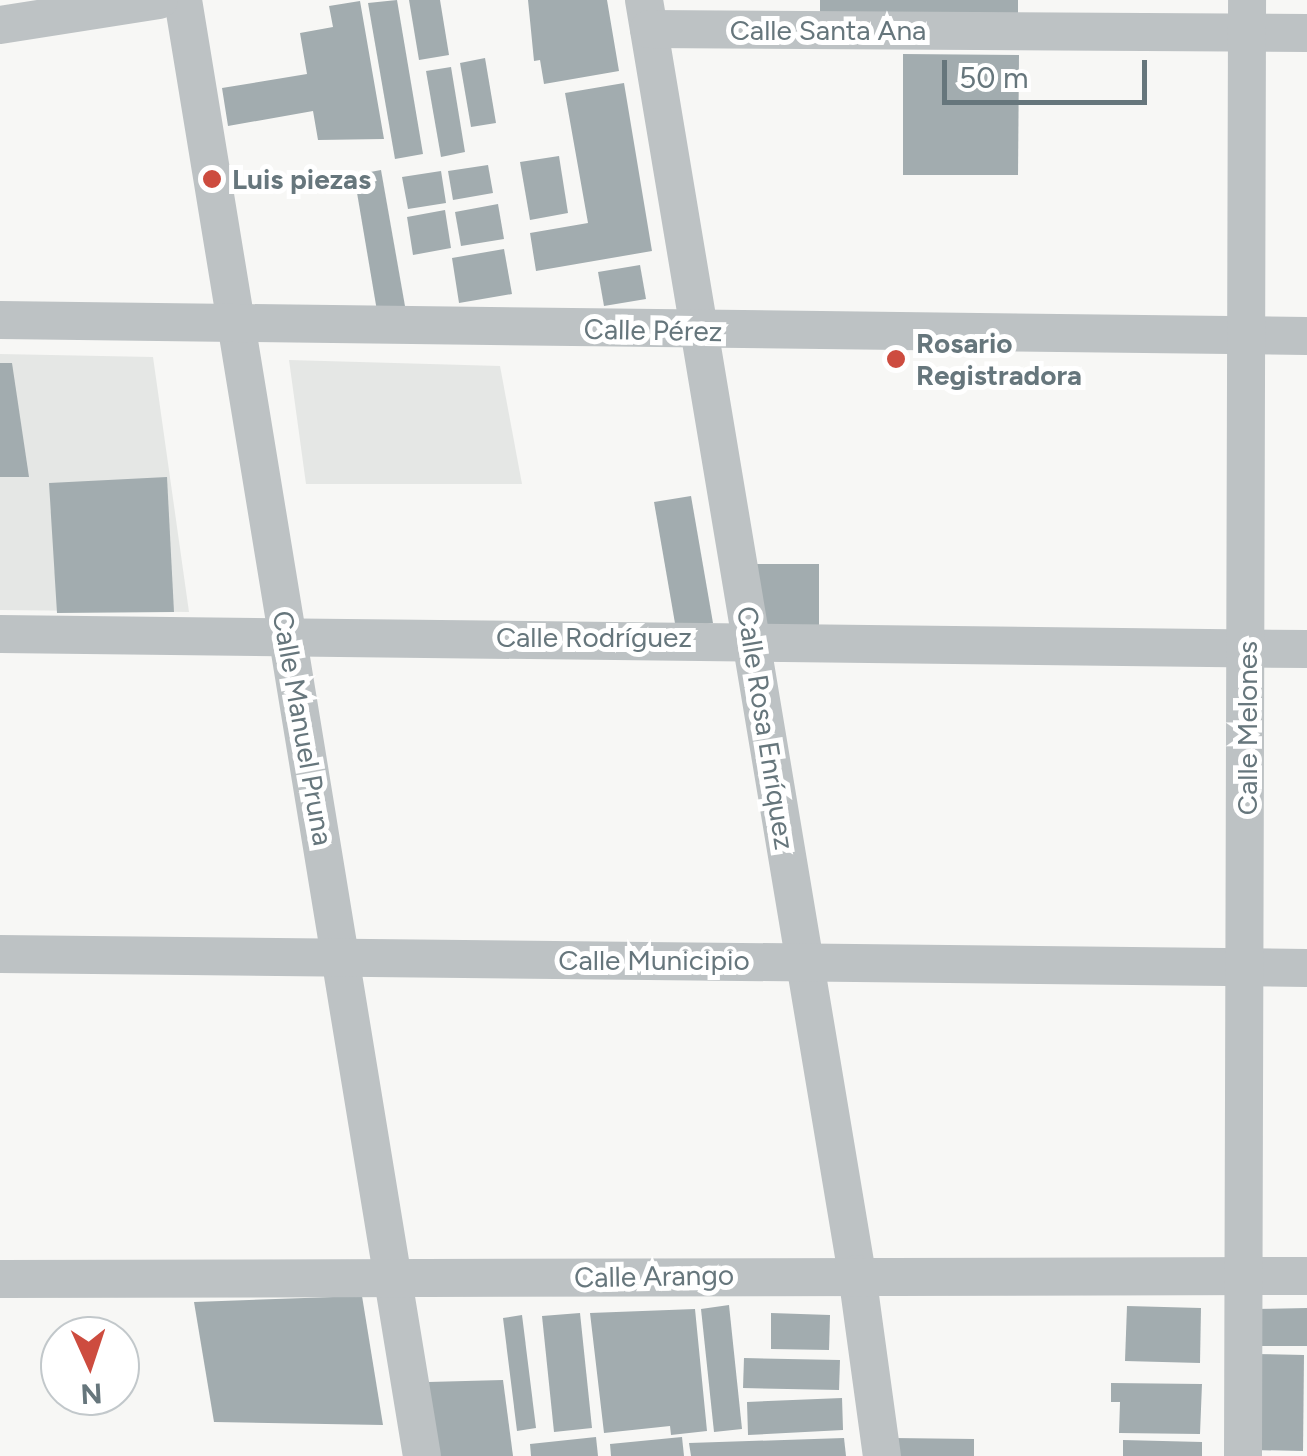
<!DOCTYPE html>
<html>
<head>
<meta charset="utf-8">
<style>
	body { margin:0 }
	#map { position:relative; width:1307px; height:1456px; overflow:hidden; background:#f7f7f5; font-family:Figtree,sans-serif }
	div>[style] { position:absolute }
	.built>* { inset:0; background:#e5e7e5 }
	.building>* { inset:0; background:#a2acaf }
	.minor>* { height:38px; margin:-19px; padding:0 19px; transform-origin:19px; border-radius:19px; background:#bdc2c4 }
	.dots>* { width:28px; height:28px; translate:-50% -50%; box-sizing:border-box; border:5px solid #fff; border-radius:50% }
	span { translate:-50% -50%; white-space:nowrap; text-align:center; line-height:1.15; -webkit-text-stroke:10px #fff; paint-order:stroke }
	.street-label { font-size:28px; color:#66767c }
	.poi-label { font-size:28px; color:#66767c; font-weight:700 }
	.left { translate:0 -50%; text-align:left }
	.north { position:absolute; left:40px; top:1316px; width:100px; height:100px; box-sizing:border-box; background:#fff; border:2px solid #c2c8cb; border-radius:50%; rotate:177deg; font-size:28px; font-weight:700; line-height:40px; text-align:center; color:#66767c }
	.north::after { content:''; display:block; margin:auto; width:35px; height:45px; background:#cd4c3f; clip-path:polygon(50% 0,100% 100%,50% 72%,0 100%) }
	.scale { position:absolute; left:942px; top:60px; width:205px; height:45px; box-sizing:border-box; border:5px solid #66767c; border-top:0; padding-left:12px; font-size:30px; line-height:35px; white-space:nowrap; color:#66767c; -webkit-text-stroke:8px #fff; paint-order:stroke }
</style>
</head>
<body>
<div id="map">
	<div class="built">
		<i style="clip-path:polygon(0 354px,153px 357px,189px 612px,0 610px)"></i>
		<i style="clip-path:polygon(289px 360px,500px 366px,522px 484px,306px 484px)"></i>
	</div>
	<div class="building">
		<i style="clip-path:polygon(397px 0,423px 154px,395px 159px,368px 3px)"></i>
		<i style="clip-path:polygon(409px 0,440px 0,449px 55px,419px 60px)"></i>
		<i style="clip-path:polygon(528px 0,607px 0,619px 71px,544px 84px,540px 60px,534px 61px)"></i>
		<i style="clip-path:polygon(820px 0,1018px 0,1018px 13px,820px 13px)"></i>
		<i style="clip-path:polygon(360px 1px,384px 139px,318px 140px,313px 111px,228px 126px,222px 88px,307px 74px,300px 33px,333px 27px,329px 6px)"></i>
		<i style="clip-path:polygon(903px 54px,1019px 55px,1018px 175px,903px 175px)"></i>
		<i style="clip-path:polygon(485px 58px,496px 123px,471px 127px,460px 63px)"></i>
		<i style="clip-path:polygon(451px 67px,465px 152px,441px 157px,426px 71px)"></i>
		<i style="clip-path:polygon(624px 83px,652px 251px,536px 271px,530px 233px,588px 223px,565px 93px)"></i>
		<i style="clip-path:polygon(559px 156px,568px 213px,530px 220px,520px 162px)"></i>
		<i style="clip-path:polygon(488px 165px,493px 193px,453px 200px,448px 171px)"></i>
		<i style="clip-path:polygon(381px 170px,405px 306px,377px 311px,354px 175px)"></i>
		<i style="clip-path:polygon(441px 171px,446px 203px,408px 209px,402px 177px)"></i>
		<i style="clip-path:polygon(498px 204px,504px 239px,461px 246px,455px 212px)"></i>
		<i style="clip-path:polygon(445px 210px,451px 248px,413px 255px,407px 217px)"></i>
		<i style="clip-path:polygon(504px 249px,512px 294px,459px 303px,452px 258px)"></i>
		<i style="clip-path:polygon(640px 265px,646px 299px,604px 306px,598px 272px)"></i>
		<i style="clip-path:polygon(0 363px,12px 363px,29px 477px,0 477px)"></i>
		<i style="clip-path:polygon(167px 477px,174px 612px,57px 613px,49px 483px)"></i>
		<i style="clip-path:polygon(691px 496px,713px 623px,676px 629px,654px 502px)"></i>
		<i style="clip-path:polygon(756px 564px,819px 564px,819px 630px,765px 629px)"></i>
		<i style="clip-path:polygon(362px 1296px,383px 1425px,214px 1422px,194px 1302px)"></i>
		<i style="clip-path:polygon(729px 1305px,742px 1429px,714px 1432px,701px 1309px)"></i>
		<i style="clip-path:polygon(1127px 1306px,1201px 1308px,1200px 1363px,1125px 1361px)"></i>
		<i style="clip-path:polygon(1307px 1308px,1307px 1346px,1251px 1346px,1251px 1309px)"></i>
		<i style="clip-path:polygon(695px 1309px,707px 1431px,671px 1435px,670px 1426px,604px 1433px,590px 1313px)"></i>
		<i style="clip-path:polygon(580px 1313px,592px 1428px,554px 1432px,542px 1316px)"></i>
		<i style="clip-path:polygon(771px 1313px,830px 1315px,829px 1350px,771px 1349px)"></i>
		<i style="clip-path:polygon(522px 1315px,536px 1428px,517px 1431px,503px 1318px)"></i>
		<i style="clip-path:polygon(1253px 1354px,1304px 1355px,1303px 1451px,1252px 1450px)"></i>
		<i style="clip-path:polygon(744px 1358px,840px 1360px,839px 1390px,743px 1388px)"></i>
		<i style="clip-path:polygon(503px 1380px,513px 1456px,436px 1456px,428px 1382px)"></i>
		<i style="clip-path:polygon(1111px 1383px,1202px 1384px,1200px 1434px,1119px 1433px,1120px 1402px,1111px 1402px)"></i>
		<i style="clip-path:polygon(842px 1398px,843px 1430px,748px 1435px,747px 1402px)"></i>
		<i style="clip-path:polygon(596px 1437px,598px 1456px,531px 1456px,530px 1444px)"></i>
		<i style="clip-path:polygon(682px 1437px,684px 1456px,611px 1456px,610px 1444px)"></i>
		<i style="clip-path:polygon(844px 1438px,846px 1456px,691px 1456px,689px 1443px)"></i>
		<i style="clip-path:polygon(893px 1438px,974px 1439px,974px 1456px,892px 1456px)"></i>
		<i style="clip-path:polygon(1123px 1440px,1202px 1442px,1202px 1456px,1123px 1456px)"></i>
	</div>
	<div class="minor">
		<i style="left:183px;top:0;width:1475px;rotate:80.68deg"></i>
		<i style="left:644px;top:0;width:1292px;rotate:80.51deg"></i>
		<i style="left:857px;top:1274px;width:184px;rotate:82.2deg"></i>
		<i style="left:0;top:25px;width:161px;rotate:-8.9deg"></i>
		<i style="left:649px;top:29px;width:658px;rotate:0.35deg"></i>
		<i style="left:0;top:320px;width:1307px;rotate:0.7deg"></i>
		<i style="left:0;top:634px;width:1307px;rotate:0.66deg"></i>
		<i style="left:0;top:954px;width:1307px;rotate:0.61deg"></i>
		<i style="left:0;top:1279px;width:1307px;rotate:-0.13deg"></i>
		<i style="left:1243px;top:1456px;width:1456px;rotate:-89.84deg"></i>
	</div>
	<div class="dots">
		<i style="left:212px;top:179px;background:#cd4c3f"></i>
		<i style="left:896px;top:359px;background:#cd4c3f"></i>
	</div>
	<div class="street-label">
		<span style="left:828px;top:30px">Calle Santa Ana</span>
		<span style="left:653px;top:330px;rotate:1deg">Calle Pérez</span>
		<span style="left:594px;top:637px">Calle Rodríguez</span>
		<span style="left:303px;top:728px;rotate:80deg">Calle Manuel Pruna</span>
		<span style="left:766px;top:728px;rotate:81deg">Calle Rosa Enríquez</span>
		<span style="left:1247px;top:728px;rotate:-90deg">Calle Melones</span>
		<span style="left:654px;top:960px">Calle Municipio</span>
		<span style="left:654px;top:1276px;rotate:-1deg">Calle Arango</span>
	</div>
	<div class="poi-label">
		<span class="left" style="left:232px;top:179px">Luis piezas</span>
		<span class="left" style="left:916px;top:359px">Rosario<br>Registradora</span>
	</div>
	<div class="north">N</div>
	<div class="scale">50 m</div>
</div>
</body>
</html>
